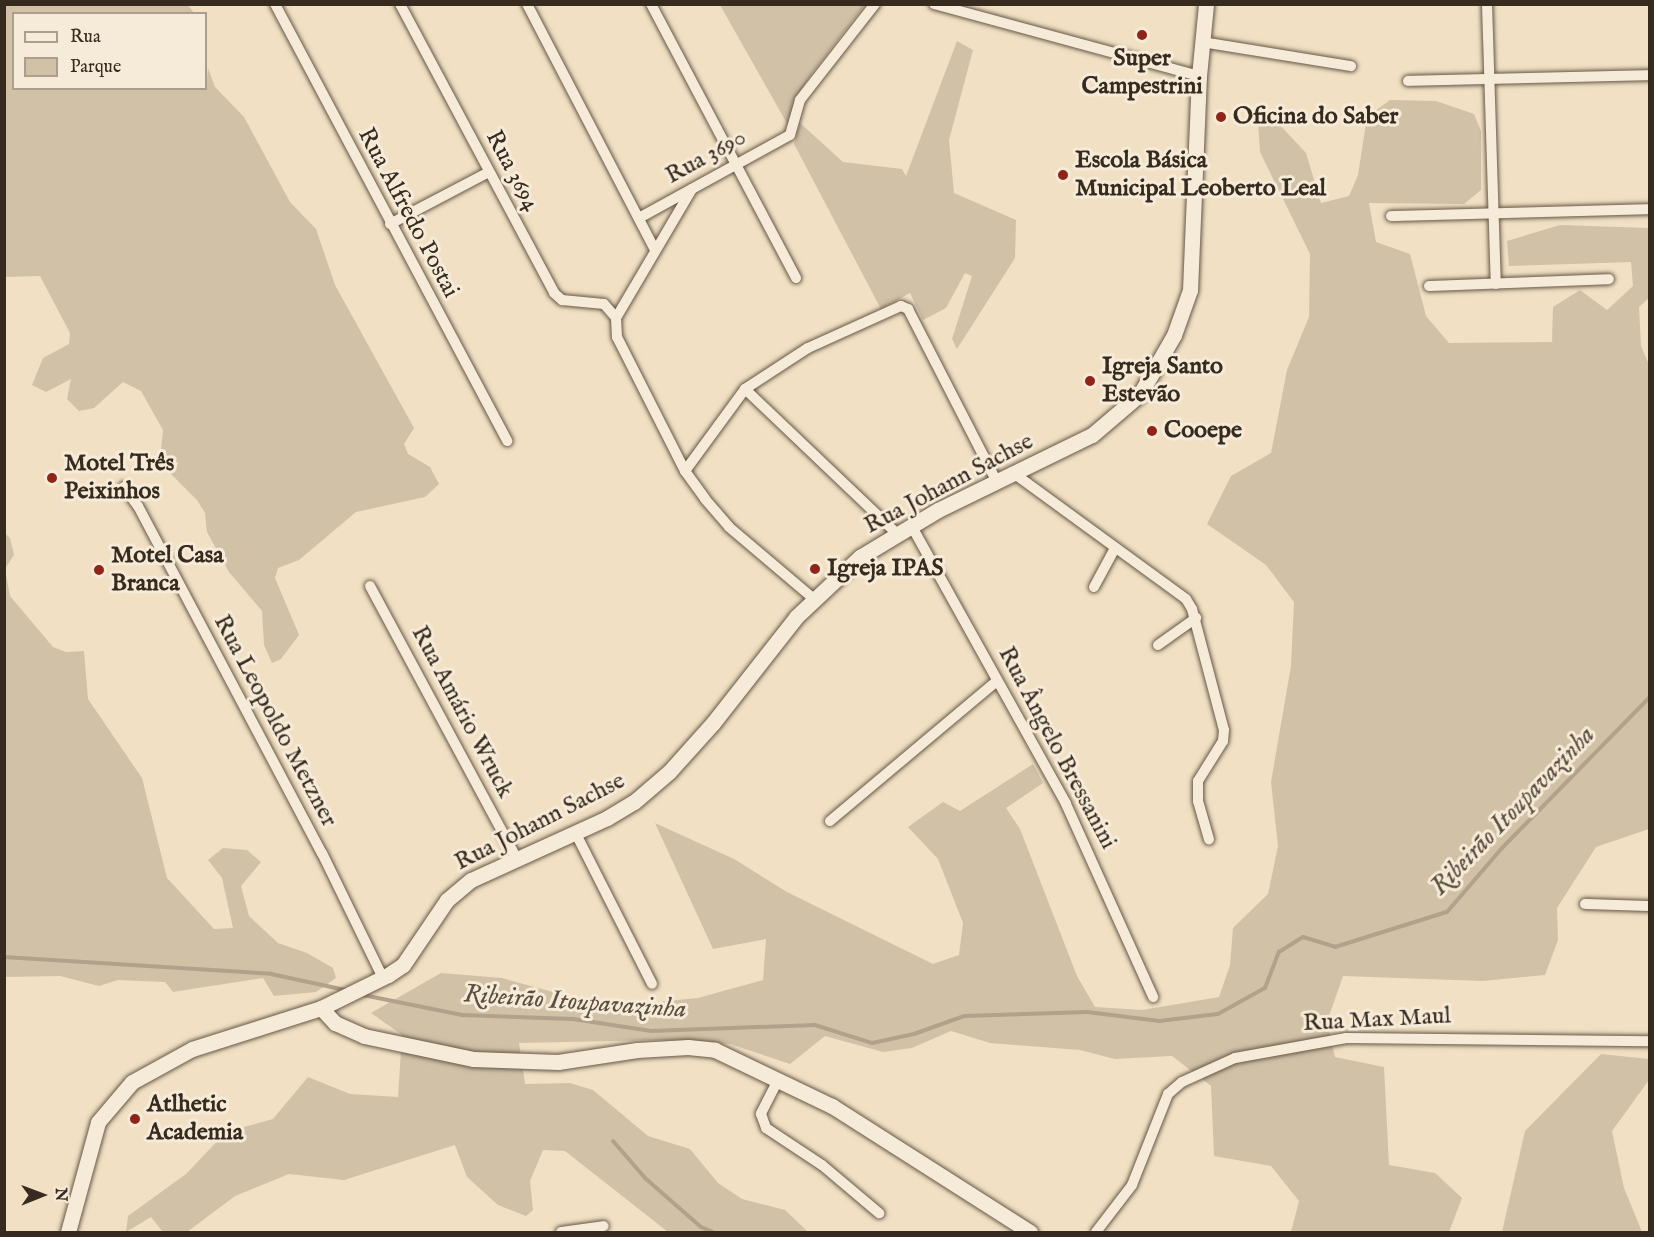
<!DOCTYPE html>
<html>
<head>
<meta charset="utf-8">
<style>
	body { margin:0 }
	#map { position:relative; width:1654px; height:1237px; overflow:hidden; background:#f1e0c3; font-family:"IM FELL English",serif }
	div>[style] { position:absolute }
	.green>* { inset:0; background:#d1c1a7 }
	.stream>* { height:4px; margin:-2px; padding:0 2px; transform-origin:2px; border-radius:2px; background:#b2a28b }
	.roads { filter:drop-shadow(0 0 2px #665847) drop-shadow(0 0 2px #665847) }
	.street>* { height:10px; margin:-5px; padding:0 5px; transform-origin:5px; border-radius:5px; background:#f6ebd8 }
	.secondary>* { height:15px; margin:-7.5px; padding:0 7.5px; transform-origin:7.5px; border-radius:7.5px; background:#f6ebd8 }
	.dots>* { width:16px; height:16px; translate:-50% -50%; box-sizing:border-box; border:3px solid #f6ebd8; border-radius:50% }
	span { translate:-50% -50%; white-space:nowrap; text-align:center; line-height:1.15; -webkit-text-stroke:6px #f6ebd8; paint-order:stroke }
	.poi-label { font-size:24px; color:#372a1e; font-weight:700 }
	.left { translate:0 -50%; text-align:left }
	.street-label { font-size:24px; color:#372a1e }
	.water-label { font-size:26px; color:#5c4e3f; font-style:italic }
	.frame { position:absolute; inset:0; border:6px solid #372a1e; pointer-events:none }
	.legend { position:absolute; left:12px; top:12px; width:195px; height:78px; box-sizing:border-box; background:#f6ebd8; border:2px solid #aa9e8e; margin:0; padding:8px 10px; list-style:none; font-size:18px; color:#372a1e }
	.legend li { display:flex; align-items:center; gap:12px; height:30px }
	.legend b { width:30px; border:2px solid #aa9e8e }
	.north { position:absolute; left:12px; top:1165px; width:60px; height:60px; -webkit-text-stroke:4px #f6ebd8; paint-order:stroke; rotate:89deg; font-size:16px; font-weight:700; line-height:24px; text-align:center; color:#372a1e }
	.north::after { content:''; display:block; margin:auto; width:21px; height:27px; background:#372a1e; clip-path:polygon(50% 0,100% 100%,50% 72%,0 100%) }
</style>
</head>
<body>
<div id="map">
	<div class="green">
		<i style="clip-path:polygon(188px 5px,194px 13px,14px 14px,14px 88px,206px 88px,208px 68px,215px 87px,244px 117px,290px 202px,316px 229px,335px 285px,414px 428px,404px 444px,408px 454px,430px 467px,439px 484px,425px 497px,356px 512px,299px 560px,278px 568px,275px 578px,299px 635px,281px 659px,272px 663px,264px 645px,262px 611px,229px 572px,207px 532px,205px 513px,197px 500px,168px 471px,161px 450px,163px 430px,141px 391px,123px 382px,94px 408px,79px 411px,67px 399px,71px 379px,46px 392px,32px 385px,43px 358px,69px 344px,70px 333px,40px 276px,5px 277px,5px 5px)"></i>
		<i style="clip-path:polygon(720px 5px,865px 5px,812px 73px,795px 100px,789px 127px)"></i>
		<i style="clip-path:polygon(957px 41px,973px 50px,949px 140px,954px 193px,1016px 220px,1015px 258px,957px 349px,952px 339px,972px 276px,965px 273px,946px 308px,923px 320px,910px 293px,881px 309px,794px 144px,800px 123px,843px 162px,902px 169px,906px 176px)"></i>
		<i style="clip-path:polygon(1390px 100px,1436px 101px,1474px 114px,1481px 131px,1481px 190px,1464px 204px,1369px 203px,1376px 242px,1410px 254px,1426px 316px,1449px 343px,1552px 342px,1553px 307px,1580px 290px,1607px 310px,1633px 286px,1631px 262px,1509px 266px,1507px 241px,1560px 225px,1649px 228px,1649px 298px,1639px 307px,1641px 346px,1650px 367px,1649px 829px,1596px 847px,1557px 908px,1558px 940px,1545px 975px,1483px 981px,1343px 976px,1327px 1022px,1335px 1057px,1384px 1067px,1389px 1165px,1435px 1173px,1462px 1198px,1449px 1232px,1291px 1232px,1299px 1201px,1271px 1166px,1214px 1156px,1211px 1086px,1172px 1056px,1115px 1059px,1080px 1050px,990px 1043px,951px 1031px,912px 1048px,883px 1052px,825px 1036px,790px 1064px,730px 1044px,662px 1040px,519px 1043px,525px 1084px,570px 1083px,593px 1090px,648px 1136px,690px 1149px,718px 1183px,742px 1199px,785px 1210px,808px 1232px,668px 1232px,565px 1151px,543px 1150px,530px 1181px,533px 1210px,526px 1216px,498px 1205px,467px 1177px,455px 1145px,344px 1180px,289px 1174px,235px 1196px,187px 1232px,163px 1232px,151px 1217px,126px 1232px,128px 1216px,186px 1174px,226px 1132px,273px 1119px,308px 1077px,350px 1094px,398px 1097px,402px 1035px,371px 1013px,441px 973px,502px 978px,567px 996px,636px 1004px,698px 998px,763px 980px,766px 939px,713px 949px,655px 823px,734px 859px,787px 892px,933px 964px,959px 955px,963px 923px,938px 859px,908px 827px,943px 802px,960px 811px,1033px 764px,1043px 783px,1006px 808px,1020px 829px,1077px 976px,1095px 1007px,1142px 1010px,1219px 997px,1230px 965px,1233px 928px,1268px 894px,1278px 846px,1271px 782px,1291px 666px,1294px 602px,1266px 565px,1207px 524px,1231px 476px,1271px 453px,1287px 370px,1309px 317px,1310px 254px,1260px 152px,1258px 122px,1277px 122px,1306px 153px,1321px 203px,1349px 196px,1358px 175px,1367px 117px)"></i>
		<i style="clip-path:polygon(4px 532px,10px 538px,14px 555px,5px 569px,10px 596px,53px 647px,66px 652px,84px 651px,88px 699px,142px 778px,167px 878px,214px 929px,233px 928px,222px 878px,208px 860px,223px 848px,247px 850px,261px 862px,241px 886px,249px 916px,278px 943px,307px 953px,333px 968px,336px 978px,316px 992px,274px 996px,263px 978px,173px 992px,165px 982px,118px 980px,99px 986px,60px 976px,5px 977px)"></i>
		<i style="clip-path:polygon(1601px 1054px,1649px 1059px,1649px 1080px,1612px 1131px,1624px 1188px,1642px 1232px,1502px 1232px,1525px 1131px)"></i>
	</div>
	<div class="stream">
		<i style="left:4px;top:957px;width:268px;rotate:3.6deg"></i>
		<i style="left:271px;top:974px;width:76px;rotate:12.2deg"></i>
		<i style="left:363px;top:995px;width:101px;rotate:11.4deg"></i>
		<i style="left:462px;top:1015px;width:111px;rotate:2.1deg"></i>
		<i style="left:573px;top:1019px;width:79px;rotate:8.7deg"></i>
		<i style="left:651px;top:1031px;width:164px;rotate:-2.1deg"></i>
		<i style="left:815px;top:1025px;width:60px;rotate:17.5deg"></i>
		<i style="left:872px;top:1043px;width:43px;rotate:-12.1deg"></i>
		<i style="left:914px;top:1034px;width:53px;rotate:-19.8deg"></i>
		<i style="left:964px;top:1016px;width:123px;rotate:-1.9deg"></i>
		<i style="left:1087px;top:1012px;width:73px;rotate:7.1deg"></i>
		<i style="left:1159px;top:1021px;width:59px;rotate:-6.8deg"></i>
		<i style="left:1218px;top:1014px;width:54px;rotate:-29deg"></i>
		<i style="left:1265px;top:988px;width:39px;rotate:-69deg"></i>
		<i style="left:1279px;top:952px;width:28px;rotate:-32deg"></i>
		<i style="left:1303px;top:937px;width:34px;rotate:17deg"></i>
		<i style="left:1335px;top:947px;width:117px;rotate:-17.4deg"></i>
		<i style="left:1447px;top:912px;width:84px;rotate:-49.3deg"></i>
		<i style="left:1502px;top:848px;width:211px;rotate:-45.6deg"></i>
		<i style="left:613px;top:1141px;width:49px;rotate:49.1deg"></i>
		<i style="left:645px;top:1178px;width:74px;rotate:41.2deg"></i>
		<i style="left:701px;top:1227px;width:13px;rotate:23deg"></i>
	</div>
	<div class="roads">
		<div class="street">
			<i style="left:275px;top:4px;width:495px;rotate:62deg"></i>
			<i style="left:400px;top:4px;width:327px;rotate:61.9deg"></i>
			<i style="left:554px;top:293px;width:11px;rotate:41deg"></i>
			<i style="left:562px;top:300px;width:42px;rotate:5.4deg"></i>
			<i style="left:604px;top:304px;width:18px;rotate:49deg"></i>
			<i style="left:527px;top:4px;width:277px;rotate:62.5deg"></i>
			<i style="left:651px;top:4px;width:310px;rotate:62.1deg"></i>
			<i style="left:934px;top:4px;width:275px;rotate:15.2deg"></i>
			<i style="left:1487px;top:4px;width:280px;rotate:88.2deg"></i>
			<i style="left:1202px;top:42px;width:151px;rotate:9.2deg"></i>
			<i style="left:1408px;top:81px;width:242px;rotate:-1.4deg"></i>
			<i style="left:1391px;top:216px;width:259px;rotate:-1.5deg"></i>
			<i style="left:639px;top:218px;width:172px;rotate:-28.8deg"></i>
			<i style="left:790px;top:135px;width:36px;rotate:-74deg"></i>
			<i style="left:800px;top:100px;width:122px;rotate:-52deg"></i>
			<i style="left:390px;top:224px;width:112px;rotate:-27.7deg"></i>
			<i style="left:1429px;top:286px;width:180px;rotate:-2.2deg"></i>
			<i style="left:616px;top:318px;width:19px;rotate:87deg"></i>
			<i style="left:617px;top:337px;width:150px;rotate:63.1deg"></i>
			<i style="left:685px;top:471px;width:34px;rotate:54deg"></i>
			<i style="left:705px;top:499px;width:37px;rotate:49deg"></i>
			<i style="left:729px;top:527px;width:111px;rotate:40.3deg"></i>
			<i style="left:616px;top:318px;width:150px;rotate:-59.5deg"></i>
			<i style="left:745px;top:389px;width:209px;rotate:43.6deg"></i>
			<i style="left:685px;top:471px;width:102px;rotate:-53.8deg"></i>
			<i style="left:745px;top:389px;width:75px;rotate:-33.1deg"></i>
			<i style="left:808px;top:348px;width:102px;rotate:-24.3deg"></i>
			<i style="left:901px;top:306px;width:8px;rotate:23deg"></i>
			<i style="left:908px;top:309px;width:192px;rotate:62.8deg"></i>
			<i style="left:1012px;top:472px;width:215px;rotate:36.1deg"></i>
			<i style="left:1186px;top:599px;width:12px;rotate:59deg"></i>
			<i style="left:1192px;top:609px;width:125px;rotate:75.2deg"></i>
			<i style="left:1224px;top:730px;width:11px;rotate:95deg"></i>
			<i style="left:1223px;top:741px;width:47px;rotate:122deg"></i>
			<i style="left:1198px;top:781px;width:20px;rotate:90deg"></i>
			<i style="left:1198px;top:801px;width:40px;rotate:74deg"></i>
			<i style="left:124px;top:487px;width:24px;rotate:54deg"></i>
			<i style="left:138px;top:506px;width:393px;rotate:62.1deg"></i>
			<i style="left:322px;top:853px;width:139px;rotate:64deg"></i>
			<i style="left:911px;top:525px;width:319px;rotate:60.9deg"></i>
			<i style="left:1066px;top:804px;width:212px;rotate:65.7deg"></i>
			<i style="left:370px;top:586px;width:310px;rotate:61.7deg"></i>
			<i style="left:1094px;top:587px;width:44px;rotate:-61.7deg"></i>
			<i style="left:1158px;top:645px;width:47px;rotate:-35.4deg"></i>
			<i style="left:830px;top:821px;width:218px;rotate:-40deg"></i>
			<i style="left:576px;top:834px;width:168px;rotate:63.1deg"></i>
			<i style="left:1585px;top:904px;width:65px;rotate:1.8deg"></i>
			<i style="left:778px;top:1080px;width:38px;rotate:117deg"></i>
			<i style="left:761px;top:1114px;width:15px;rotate:70deg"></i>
			<i style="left:766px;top:1128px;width:67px;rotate:33.5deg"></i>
			<i style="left:822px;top:1165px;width:75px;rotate:40.1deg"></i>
			<i style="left:561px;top:1232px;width:43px;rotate:-7.9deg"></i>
			<i style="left:1096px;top:1232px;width:59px;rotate:-52.5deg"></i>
			<i style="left:1132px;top:1185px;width:98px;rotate:-68.4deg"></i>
			<i style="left:1168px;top:1094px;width:18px;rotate:-41deg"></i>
			<i style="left:1182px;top:1082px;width:58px;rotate:-24.4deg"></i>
			<i style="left:1235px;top:1058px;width:113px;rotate:-10.2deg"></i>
			<i style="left:1346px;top:1038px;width:304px;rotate:0.6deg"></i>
		</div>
		<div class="secondary">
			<i style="left:321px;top:1008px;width:21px;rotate:47deg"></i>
			<i style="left:335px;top:1023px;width:32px;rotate:24deg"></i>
			<i style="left:364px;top:1036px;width:111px;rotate:11.9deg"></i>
			<i style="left:473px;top:1059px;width:85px;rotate:2deg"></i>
			<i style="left:558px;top:1062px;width:80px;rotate:-8.6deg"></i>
			<i style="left:637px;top:1050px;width:51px;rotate:-3.4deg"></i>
			<i style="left:688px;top:1047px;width:27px;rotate:6deg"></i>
			<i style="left:715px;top:1050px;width:130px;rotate:25.6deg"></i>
			<i style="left:832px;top:1106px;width:235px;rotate:32.5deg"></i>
			<i style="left:68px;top:1232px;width:114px;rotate:-74.7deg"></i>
			<i style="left:98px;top:1122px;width:52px;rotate:-49.6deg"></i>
			<i style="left:132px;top:1082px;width:68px;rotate:-28.8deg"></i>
			<i style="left:192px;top:1049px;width:135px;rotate:-17.6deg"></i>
			<i style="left:321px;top:1008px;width:75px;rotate:-26.2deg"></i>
			<i style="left:388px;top:975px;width:18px;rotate:-34deg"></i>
			<i style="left:403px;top:965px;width:78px;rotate:-55.9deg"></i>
			<i style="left:447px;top:900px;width:31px;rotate:-40deg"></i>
			<i style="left:471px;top:880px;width:149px;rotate:-24.5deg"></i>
			<i style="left:607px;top:818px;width:31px;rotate:-31deg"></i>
			<i style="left:634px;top:802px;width:46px;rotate:-40.6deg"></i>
			<i style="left:669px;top:772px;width:66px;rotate:-48.1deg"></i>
			<i style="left:713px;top:723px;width:135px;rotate:-51.9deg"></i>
			<i style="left:796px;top:617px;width:88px;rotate:-43.2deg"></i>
			<i style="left:860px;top:557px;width:91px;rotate:-31.1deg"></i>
			<i style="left:938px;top:510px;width:171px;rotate:-26deg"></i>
			<i style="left:1092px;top:435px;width:63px;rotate:-40.5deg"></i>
			<i style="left:1140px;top:394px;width:68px;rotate:-60deg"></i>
			<i style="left:1174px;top:335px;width:48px;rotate:-70.4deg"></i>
			<i style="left:1190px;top:290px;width:214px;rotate:-87.6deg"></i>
			<i style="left:1199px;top:76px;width:72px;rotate:-84.4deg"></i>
		</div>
	</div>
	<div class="dots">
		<i style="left:1142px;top:35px;background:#8f2418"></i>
		<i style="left:1221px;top:117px;background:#8f2418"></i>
		<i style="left:1063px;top:175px;background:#8f2418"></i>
		<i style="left:1090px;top:381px;background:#8f2418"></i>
		<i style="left:1152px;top:431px;background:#8f2418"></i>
		<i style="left:52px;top:478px;background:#8f2418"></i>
		<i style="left:815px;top:569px;background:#8f2418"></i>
		<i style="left:99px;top:570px;background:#8f2418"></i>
		<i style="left:135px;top:1119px;background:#8f2418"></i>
	</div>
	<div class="poi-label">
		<span style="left:1142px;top:73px">Super<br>Campestrini</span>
		<span class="left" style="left:1233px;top:117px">Oficina do Saber</span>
		<span class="left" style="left:1075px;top:175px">Escola Básica<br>Municipal Leoberto Leal</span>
		<span class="left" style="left:1102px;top:381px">Igreja Santo<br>Estevão</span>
		<span class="left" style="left:1164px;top:431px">Cooepe</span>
		<span class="left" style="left:64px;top:478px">Motel Três<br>Peixinhos</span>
		<span class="left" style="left:111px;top:570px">Motel Casa<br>Branca</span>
		<span class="left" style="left:827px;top:569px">Igreja IPAS</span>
		<span class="left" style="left:147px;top:1119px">Atlhetic<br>Academia</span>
	</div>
	<div class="street-label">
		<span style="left:706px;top:157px;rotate:-29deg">Rua 3690</span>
		<span style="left:512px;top:171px;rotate:62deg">Rua 3694</span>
		<span style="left:408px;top:213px;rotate:62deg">Rua Alfredo Postai</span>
		<span style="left:949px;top:484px;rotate:-28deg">Rua Johann Sachse</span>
		<span style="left:462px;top:712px;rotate:62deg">Rua Amário Wruck</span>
		<span style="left:275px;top:721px;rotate:62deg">Rua Leopoldo Metzner</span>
		<span style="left:1057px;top:748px;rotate:62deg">Rua Ângelo Bressanini</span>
		<span style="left:540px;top:822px;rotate:-27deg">Rua Johann Sachse</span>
		<span style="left:1377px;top:1020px;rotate:-3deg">Rua Max Maul</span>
	</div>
	<div class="water-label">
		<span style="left:1513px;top:811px;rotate:-46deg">Ribeirão Itoupavazinha</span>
		<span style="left:575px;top:1002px;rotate:4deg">Ribeirão Itoupavazinha</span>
	</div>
	<div class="frame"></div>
	<ul class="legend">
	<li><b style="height:8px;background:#f6ebd8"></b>Rua</li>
	<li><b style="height:16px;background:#d1c1a7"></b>Parque</li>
	</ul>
	<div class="north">N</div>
</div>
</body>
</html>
